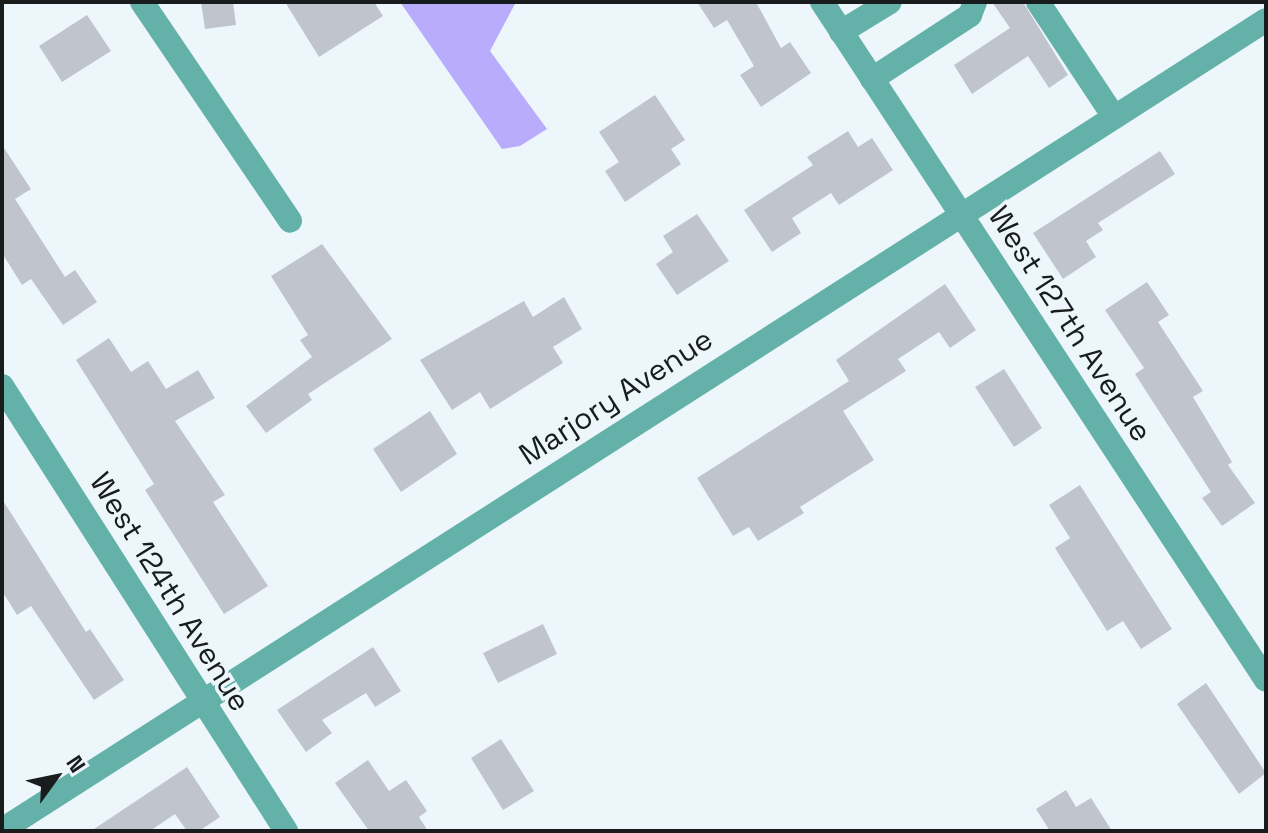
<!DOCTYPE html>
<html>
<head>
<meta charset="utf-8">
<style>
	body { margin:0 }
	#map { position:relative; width:1268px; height:833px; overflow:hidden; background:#edf7fb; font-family:"Space Grotesk",sans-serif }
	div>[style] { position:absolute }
	.water>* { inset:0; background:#baacfc }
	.building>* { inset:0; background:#c0c5cd }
	.minor>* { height:24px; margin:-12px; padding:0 12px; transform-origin:12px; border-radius:12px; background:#63b1a9 }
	span { translate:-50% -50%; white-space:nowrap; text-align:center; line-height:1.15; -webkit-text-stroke:7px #edf7fb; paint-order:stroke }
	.street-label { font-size:30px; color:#181c1d }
	.frame { position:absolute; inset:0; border:4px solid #181c1d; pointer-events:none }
	.north { position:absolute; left:16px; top:737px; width:80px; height:80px; -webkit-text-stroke:6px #edf7fb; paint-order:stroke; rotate:57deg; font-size:22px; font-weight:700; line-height:32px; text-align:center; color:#181c1d }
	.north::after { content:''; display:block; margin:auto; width:28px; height:36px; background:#181c1d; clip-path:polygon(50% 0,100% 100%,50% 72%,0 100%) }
</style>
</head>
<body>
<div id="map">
	<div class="water">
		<i style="clip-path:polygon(400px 2px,516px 2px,490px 51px,547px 129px,520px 146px,502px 149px)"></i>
	</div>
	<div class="building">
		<i style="clip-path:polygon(201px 2px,233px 2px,236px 25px,205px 29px)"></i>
		<i style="clip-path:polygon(285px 2px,374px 2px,383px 16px,319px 57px)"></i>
		<i style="clip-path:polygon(697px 2px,756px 2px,781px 48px,790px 42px,811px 73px,761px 107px,740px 75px,754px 66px,727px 20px,714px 28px)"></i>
		<i style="clip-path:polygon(992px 2px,1023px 2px,1068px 75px,1049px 88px,1028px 56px,972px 94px,954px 65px,1010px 28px)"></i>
		<i style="clip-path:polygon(87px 15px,111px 51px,62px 82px,39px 46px)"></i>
		<i style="clip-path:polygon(655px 95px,685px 140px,671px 149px,681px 164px,625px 202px,605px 171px,619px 162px,599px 132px)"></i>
		<i style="clip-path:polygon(848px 131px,858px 147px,872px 138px,893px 170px,839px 205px,831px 193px,792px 218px,801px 233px,772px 252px,744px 210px,813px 165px,807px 157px)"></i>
		<i style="clip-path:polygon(2px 145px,31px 189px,15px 199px,65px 277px,75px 270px,97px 302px,63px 325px,31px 279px,22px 285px,2px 253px)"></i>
		<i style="clip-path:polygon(1160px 151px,1175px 174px,1098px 223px,1103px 230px,1086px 241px,1096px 257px,1063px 279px,1033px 233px)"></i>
		<i style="clip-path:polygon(697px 214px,729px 261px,677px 295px,656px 264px,673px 252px,663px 236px)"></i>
		<i style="clip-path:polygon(322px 244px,392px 339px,308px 394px,312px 400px,266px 433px,246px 406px,312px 357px,300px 340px,308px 335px,271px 276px)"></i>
		<i style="clip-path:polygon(1147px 282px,1169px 315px,1158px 322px,1203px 391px,1193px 397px,1232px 462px,1228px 465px,1255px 503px,1222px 526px,1202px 498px,1211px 492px,1135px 374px,1144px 368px,1105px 310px)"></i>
		<i style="clip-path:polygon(945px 284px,976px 330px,950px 348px,939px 332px,898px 359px,906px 371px,843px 411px,874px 460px,800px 507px,804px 513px,758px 541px,749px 527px,733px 536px,697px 478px,849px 381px,836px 360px)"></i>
		<i style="clip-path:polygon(564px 297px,582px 329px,553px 347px,563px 363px,490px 409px,480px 392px,452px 410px,420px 360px,524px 301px,533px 317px)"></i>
		<i style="clip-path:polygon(109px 338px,131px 372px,148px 361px,166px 389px,198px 370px,215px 398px,175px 421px,225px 495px,213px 502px,268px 586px,224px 614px,145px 490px,154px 484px,76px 360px)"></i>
		<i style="clip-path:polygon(1004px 369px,1042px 428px,1014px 447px,975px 387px)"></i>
		<i style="clip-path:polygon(430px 411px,457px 454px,401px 492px,373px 449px)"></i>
		<i style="clip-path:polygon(1080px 485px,1172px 629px,1141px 649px,1123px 621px,1107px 631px,1055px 548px,1070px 538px,1049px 505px)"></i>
		<i style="clip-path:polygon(2px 499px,86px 632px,90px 629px,124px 680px,94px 700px,31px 606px,17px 615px,2px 591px)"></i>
		<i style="clip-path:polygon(543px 624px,557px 654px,498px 683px,483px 653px)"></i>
		<i style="clip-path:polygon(373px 647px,401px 691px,375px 707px,366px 693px,322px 720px,332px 733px,306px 752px,277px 710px)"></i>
		<i style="clip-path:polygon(1206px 683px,1266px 773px,1239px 794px,1177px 704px)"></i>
		<i style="clip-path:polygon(501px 739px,534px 791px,503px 810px,471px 758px)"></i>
		<i style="clip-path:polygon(368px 760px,389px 791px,406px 780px,427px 811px,419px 817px,428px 831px,369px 831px,335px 783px)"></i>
		<i style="clip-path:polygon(187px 767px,220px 817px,199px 831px,187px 831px,175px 814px,150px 831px,91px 831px)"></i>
		<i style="clip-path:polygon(1066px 790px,1076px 807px,1091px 798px,1112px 831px,1050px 831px,1036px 809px)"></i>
	</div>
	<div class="minor">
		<i style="left:142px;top:2px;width:264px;rotate:55.9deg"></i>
		<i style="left:822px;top:2px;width:810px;rotate:56.78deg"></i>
		<i style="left:1038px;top:2px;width:138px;rotate:56.5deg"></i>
		<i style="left:841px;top:32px;width:57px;rotate:-31.5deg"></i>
		<i style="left:872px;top:79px;width:117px;rotate:-33.1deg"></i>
		<i style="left:970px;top:15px;width:14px;rotate:-69deg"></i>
		<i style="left:2px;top:386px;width:528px;rotate:57.45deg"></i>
		<i style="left:2px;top:830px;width:1501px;rotate:-32.65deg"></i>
	</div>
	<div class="street-label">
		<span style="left:1070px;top:324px;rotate:57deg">West 127th Avenue</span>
		<span style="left:616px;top:397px;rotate:-33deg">Marjory Avenue</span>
		<span style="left:170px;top:592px;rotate:58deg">West 124th Avenue</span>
	</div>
	<div class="frame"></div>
	<div class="north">N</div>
</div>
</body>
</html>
